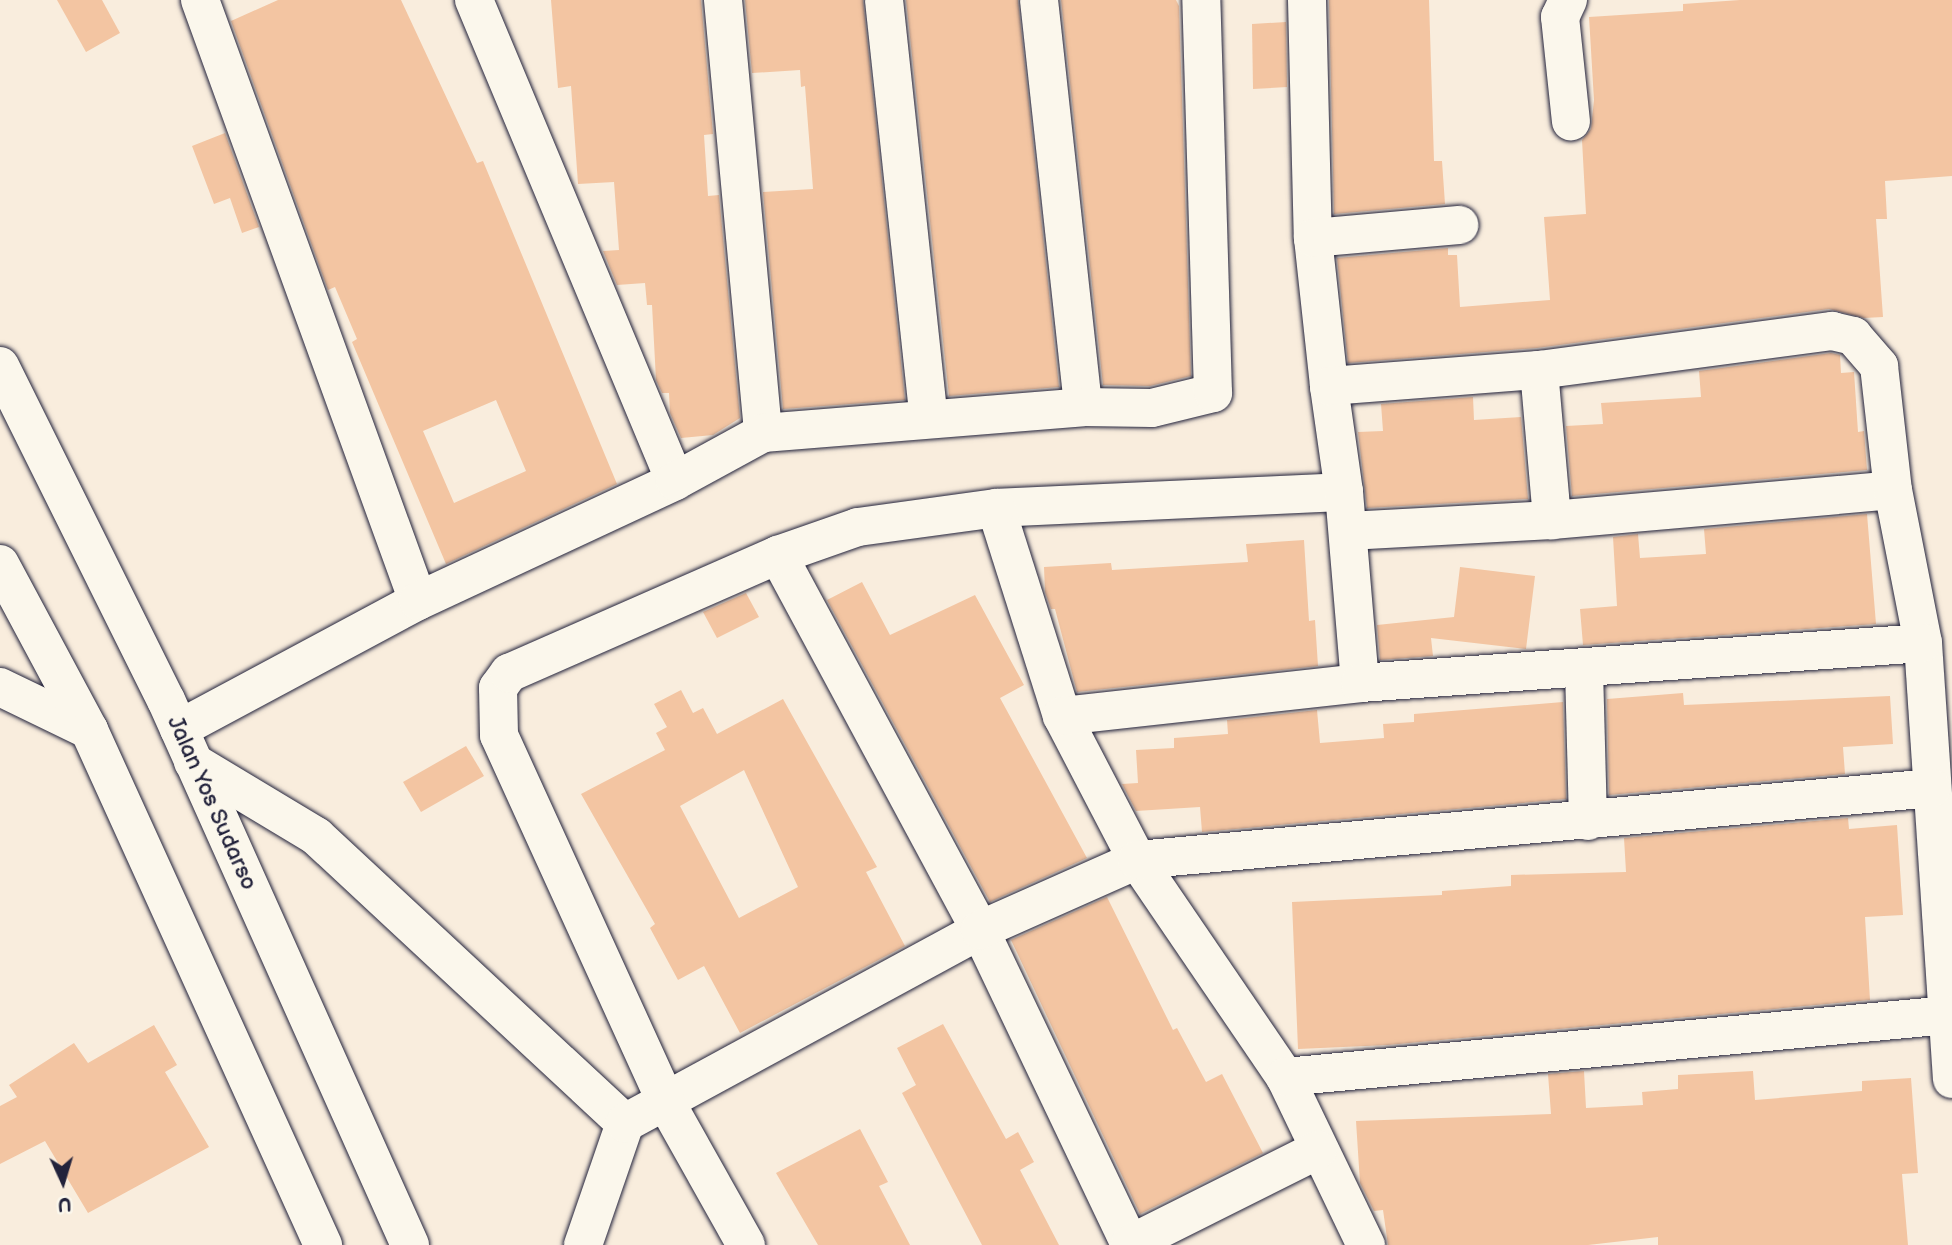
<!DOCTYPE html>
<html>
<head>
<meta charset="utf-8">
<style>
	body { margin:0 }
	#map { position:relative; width:1952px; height:1245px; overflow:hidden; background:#f9eddd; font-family:"Balsamiq Sans",sans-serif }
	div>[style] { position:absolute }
	.building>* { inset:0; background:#f3c5a2 }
	.roads { filter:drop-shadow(0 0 2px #22223b) drop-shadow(0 0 2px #22223b) }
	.minor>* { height:38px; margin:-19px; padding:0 19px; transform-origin:19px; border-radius:19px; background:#fbf7ec }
	.major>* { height:38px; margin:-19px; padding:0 19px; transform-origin:19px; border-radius:19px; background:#fbf7ec }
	span { translate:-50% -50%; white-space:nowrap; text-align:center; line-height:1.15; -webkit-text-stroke:7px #fbf7ec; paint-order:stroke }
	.street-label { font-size:23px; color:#22223b }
	.north { position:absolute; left:28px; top:1147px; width:70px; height:70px; -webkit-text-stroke:5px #fbf7ec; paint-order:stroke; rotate:176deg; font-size:19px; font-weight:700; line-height:28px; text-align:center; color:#22223b }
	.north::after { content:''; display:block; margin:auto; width:24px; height:32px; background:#22223b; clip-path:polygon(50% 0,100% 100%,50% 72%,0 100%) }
</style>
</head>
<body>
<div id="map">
	<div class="building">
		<i style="clip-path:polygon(57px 0,102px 0,120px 33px,86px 52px)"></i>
		<i style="clip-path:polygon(evenodd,278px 0,401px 0,477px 163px,483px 161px,617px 484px,446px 564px,352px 342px,357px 339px,335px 287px,328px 290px,231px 21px,278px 0,496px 400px,526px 471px,454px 503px,423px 431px,496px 400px)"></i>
		<i style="clip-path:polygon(551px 0,701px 0,713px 134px,704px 135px,708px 196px,719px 195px,740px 418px,713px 435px,681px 438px,670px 413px,669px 393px,662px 393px,656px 380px,652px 305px,647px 305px,645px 283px,617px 285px,603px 251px,619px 250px,614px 182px,578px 184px,571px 86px,558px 88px)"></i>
		<i style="clip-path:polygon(745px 0,863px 0,905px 400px,783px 409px,763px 192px,813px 189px,805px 86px,801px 87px,800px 70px,752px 73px)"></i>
		<i style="clip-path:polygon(906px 0,1018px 0,1059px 387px,949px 396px)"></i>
		<i style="clip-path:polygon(1061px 0,1176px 0,1179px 6px,1191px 376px,1150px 386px,1103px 385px)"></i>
		<i style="clip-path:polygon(1329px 0,1429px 0,1434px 161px,1442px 161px,1445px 204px,1334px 214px)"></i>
		<i style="clip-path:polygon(1740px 0,1952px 0,1952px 176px,1885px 181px,1887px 219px,1876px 219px,1883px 317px,1864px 318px,1829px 309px,1537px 348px,1348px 363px,1337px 258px,1448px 248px,1448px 255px,1457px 255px,1460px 307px,1550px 300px,1544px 217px,1586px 214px,1582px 140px,1591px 129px,1594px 100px,1589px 17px,1683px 11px,1683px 4px)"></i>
		<i style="clip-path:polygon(1286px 22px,1287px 87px,1253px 89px,1252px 24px)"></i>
		<i style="clip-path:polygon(225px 133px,259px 227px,242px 233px,230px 198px,214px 204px,192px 146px)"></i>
		<i style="clip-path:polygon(1831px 353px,1840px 355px,1841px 373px,1854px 372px,1858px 432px,1864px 431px,1867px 470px,1572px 496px,1566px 426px,1603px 424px,1601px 403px,1701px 397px,1699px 371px)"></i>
		<i style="clip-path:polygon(1473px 397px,1474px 420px,1521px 417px,1528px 499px,1367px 508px,1358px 432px,1383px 431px,1381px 404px)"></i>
		<i style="clip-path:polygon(1867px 514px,1876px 624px,1583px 645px,1580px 609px,1617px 606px,1613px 537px,1638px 534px,1640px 558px,1706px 554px,1704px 529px)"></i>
		<i style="clip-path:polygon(1304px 540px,1309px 621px,1315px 620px,1318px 666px,1077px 692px,1055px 609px,1051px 609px,1045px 592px,1044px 567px,1111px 563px,1112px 570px,1248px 562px,1246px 544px)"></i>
		<i style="clip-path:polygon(1460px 567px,1535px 576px,1526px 649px,1431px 638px,1433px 656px,1380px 660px,1377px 625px,1454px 617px)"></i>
		<i style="clip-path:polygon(862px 582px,890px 635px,975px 595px,1024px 685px,1000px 698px,1087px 858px,990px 902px,827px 600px)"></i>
		<i style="clip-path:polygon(746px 593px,759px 617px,717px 638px,703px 612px)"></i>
		<i style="clip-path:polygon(evenodd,681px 690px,693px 713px,703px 708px,717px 734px,783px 699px,877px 867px,866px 872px,905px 946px,740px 1033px,704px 966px,678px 980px,650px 928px,655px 924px,581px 794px,665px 750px,656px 733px,667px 727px,654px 704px,681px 690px,744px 770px,798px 887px,739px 918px,680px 806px,744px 770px)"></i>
		<i style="clip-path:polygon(1683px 693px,1684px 705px,1890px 696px,1893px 744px,1843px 747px,1845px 774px,1609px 795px,1607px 699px)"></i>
		<i style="clip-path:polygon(1563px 702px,1566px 799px,1202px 832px,1200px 807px,1136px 811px,1122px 784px,1138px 783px,1136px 750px,1174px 748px,1174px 738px,1228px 734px,1227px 720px,1317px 710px,1320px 743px,1384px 738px,1383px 724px,1414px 722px,1414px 714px)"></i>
		<i style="clip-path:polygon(466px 746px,484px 776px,421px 812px,403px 782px)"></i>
		<i style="clip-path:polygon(1848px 818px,1849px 829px,1897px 825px,1903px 915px,1865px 917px,1870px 1000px,1388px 1045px,1298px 1049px,1292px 902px,1442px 895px,1442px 891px,1511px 886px,1511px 875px,1626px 872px,1624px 838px)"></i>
		<i style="clip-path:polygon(1107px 897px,1173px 1030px,1177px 1028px,1206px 1082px,1222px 1074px,1263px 1153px,1140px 1214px,1011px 940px)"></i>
		<i style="clip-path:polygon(943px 1024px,1006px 1139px,1018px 1132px,1034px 1162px,1020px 1170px,1059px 1245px,982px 1245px,902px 1093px,916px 1085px,897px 1048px)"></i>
		<i style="clip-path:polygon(154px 1025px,177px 1065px,165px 1072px,209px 1147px,88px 1213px,45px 1141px,0 1164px,0 1106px,17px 1097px,9px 1085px,74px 1043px,88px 1063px)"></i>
		<i style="clip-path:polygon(1584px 1071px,1586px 1108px,1643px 1105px,1642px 1092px,1678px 1089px,1678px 1075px,1753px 1071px,1755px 1100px,1862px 1091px,1862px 1081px,1911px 1078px,1918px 1173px,1902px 1174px,1908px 1245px,1658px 1245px,1658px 1237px,1588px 1245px,1388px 1245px,1383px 1210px,1374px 1211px,1360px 1183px,1356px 1121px,1551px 1114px,1548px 1074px)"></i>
		<i style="clip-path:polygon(860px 1129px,888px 1182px,879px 1186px,910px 1245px,818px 1245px,776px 1173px)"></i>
	</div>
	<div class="roads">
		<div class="minor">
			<i style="left:200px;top:0;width:639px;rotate:70.06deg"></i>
			<i style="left:474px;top:0;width:521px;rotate:67.32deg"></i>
			<i style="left:723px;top:0;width:435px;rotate:84.7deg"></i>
			<i style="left:884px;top:0;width:420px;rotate:83.9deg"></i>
			<i style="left:1039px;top:0;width:409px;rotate:83.8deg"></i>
			<i style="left:1307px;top:0;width:238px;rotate:88.6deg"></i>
			<i style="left:1313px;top:238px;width:149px;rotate:83.8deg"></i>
			<i style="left:1568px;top:0;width:19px;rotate:115deg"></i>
			<i style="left:1560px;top:17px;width:105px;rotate:84deg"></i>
			<i style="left:1313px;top:238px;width:147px;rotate:-5.1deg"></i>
			<i style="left:1539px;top:370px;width:151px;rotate:85deg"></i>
			<i style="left:1344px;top:492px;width:348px;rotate:177.4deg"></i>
			<i style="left:996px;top:508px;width:218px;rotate:72.4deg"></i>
			<i style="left:1062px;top:716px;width:162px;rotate:62.5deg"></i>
			<i style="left:1137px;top:860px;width:263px;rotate:55.7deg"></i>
			<i style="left:1285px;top:1077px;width:187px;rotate:64.3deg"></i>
			<i style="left:1348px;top:531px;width:204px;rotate:-3.1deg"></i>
			<i style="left:1552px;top:520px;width:342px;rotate:-5deg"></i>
			<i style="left:778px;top:555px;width:426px;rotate:61.7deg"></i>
			<i style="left:980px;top:930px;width:348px;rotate:64.5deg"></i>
			<i style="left:1130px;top:1244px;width:210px;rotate:-26.6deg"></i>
			<i style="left:1584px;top:669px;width:152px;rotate:88.5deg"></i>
			<i style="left:1360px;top:683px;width:192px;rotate:-94.8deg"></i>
			<i style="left:1344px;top:492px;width:107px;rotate:-98.1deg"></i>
			<i style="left:1329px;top:386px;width:211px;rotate:-4.4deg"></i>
			<i style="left:1539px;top:370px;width:296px;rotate:-7.6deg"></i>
			<i style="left:1832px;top:331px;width:22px;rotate:13deg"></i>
			<i style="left:1853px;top:336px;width:40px;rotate:49deg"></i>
			<i style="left:1879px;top:366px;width:125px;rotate:83.6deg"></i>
			<i style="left:1893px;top:490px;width:156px;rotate:78.9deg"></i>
			<i style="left:1923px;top:643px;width:437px;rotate:86.2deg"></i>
			<i style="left:0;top:687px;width:99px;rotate:25.8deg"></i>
			<i style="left:1062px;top:716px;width:300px;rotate:-6.3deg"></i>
			<i style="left:1360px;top:683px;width:564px;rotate:-4.06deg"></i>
			<i style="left:179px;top:729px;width:271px;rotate:-28.2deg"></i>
			<i style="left:418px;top:601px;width:284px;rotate:-25deg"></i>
			<i style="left:675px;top:481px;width:100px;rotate:-28.6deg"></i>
			<i style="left:763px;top:433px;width:321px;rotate:-4.6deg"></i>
			<i style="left:1083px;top:407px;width:69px;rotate:0.8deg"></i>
			<i style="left:1152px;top:408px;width:63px;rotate:-13.8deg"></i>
			<i style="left:1213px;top:393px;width:393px;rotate:-91.7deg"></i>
			<i style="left:193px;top:762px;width:144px;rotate:31deg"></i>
			<i style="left:316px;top:836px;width:422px;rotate:42.9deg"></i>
			<i style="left:1285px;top:1077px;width:666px;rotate:-5.34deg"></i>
			<i style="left:583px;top:1245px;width:129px;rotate:-71deg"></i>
			<i style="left:625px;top:1123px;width:404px;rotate:-28.5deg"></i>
			<i style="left:980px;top:930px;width:172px;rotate:-24deg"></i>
			<i style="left:1137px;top:860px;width:798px;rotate:-5.17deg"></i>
			<i style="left:746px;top:1245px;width:162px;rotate:-119.3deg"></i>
			<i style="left:667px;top:1104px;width:405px;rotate:-114.5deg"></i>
			<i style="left:499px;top:735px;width:47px;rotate:-91.2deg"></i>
			<i style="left:498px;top:688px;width:19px;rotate:-54deg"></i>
			<i style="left:509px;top:673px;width:294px;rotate:-23.7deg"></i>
			<i style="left:778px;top:555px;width:85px;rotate:-19.3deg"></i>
			<i style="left:858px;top:527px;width:139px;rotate:-7.8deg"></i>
		</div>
		<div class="major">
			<i style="left:0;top:366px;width:373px;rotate:63.6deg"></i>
			<i style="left:166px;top:700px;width:597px;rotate:65.88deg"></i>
			<i style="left:0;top:564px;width:188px;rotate:61.8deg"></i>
			<i style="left:89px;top:730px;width:566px;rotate:65.56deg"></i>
		</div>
	</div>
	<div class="street-label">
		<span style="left:212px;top:803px;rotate:66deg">Jalan Yos Sudarso</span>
	</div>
	<div class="north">U</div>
</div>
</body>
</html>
